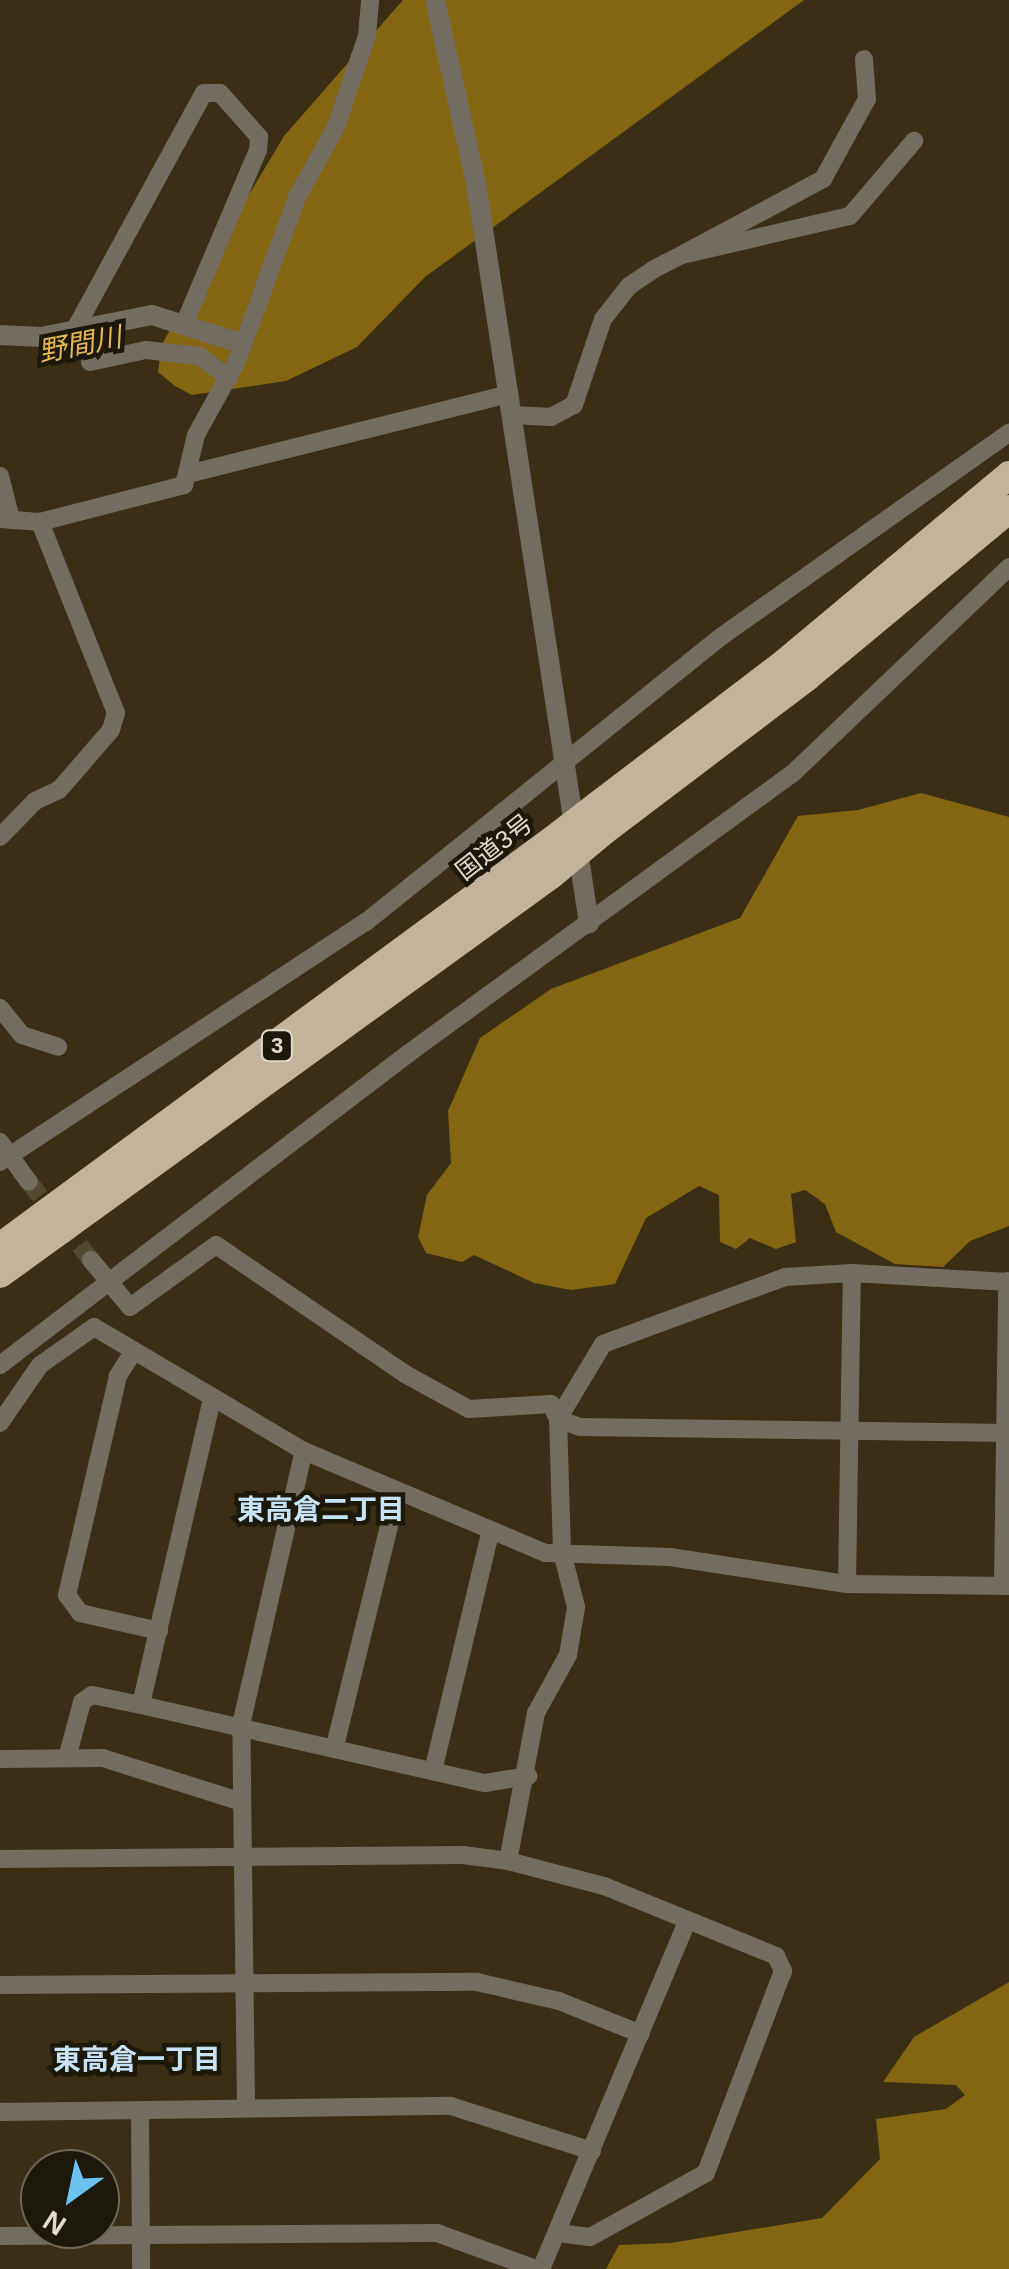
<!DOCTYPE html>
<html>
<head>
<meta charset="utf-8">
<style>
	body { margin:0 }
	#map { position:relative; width:1009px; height:2269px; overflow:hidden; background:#3a2f14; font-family:Helvetica,"Noto Sans JP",sans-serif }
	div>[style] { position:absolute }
	.forest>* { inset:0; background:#846512 }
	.minor-tunnel>* { height:18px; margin-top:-9px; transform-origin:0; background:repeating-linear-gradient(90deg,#53492f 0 18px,transparent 0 27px) }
	.minor>* { height:18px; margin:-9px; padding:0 9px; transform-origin:9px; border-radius:9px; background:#736d61 }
	.tertiary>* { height:20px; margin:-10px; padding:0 10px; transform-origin:10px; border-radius:10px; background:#736d61 }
	.trunk>* { height:28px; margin:-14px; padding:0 14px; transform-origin:14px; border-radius:14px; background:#c1b498 }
	.trunk-bridge>* { height:28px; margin:-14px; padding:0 14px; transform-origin:14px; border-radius:14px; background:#c1b498 }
	span { translate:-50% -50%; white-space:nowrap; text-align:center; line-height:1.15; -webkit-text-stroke:9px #1d180c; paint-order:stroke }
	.shield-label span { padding:2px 8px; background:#1d180c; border:2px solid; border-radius:8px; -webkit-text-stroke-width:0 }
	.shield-label { font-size:22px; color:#e2dbcb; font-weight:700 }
	.street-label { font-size:25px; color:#e2dbcb }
	.water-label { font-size:28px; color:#e5ba52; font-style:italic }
	.neighbourhood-label { font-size:28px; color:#c6e4f6; font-weight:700 }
	.north { position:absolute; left:20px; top:2149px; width:100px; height:100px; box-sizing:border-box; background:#1d180c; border:2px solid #6c6658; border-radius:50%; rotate:213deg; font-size:28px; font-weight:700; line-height:40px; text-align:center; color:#e2dbcb }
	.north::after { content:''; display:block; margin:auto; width:35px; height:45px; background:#6cc3f2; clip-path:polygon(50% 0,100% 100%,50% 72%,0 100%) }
</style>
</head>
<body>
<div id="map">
	<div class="forest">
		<i style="clip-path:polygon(403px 0,804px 0,425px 277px,357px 347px,286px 381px,192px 395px,175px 386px,158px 372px,162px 344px,204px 270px,284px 136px)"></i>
		<i style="clip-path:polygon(921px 793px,1009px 817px,1009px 1226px,970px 1241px,943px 1267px,895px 1264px,836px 1232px,825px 1204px,805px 1190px,791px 1194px,796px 1242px,776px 1249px,750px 1238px,736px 1249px,720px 1242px,719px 1195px,699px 1186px,646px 1218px,615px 1284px,571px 1290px,534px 1283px,474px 1255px,462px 1262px,426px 1253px,418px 1237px,427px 1195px,451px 1163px,448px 1111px,480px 1038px,551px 989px,740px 918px,798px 816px,858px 810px)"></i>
		<i style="clip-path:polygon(1009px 1982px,1009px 2269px,606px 2269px,619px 2245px,671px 2243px,822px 2218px,880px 2159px,876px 2119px,946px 2109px,965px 2095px,956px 2085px,883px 2082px,914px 2037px)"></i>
	</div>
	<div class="minor-tunnel">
		<i style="left:29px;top:1182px;width:100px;rotate:51.5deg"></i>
	</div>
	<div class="minor">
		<i style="left:685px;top:253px;width:157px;rotate:-28.2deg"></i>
		<i style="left:823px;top:179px;width:91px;rotate:-61.2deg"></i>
		<i style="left:867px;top:99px;width:40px;rotate:-94.3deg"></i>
		<i style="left:74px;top:331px;width:271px;rotate:-61.4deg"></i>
		<i style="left:204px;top:93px;width:16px"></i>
		<i style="left:220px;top:93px;width:59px;rotate:48.4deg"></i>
		<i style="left:259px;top:137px;width:13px;rotate:94deg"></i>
		<i style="left:258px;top:150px;width:189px;rotate:113deg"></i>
		<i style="left:90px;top:362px;width:57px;rotate:-12.1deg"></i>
		<i style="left:146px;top:350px;width:53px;rotate:6.5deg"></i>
		<i style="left:199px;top:356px;width:37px;rotate:36deg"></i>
		<i style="left:512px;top:415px;width:39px;rotate:3deg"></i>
		<i style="left:551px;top:417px;width:26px;rotate:-28deg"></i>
		<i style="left:574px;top:405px;width:91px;rotate:-71.4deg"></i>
		<i style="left:603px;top:319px;width:42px;rotate:-51.8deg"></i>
		<i style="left:629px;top:286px;width:30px;rotate:-34deg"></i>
		<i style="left:654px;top:269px;width:31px;rotate:-27deg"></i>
		<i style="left:682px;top:255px;width:172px;rotate:-13.1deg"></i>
		<i style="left:850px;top:216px;width:99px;rotate:-49.5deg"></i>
		<i style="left:188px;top:474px;width:331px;rotate:-14deg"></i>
		<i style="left:0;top:476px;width:44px;rotate:75.7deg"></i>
		<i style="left:0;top:519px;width:40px;rotate:4.3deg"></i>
		<i style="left:40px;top:522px;width:149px;rotate:-14.4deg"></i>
		<i style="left:184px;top:485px;width:51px;rotate:-76.5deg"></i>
		<i style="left:196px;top:435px;width:85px;rotate:-61deg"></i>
		<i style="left:237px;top:361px;width:175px;rotate:-69.9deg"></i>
		<i style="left:297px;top:197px;width:78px;rotate:-60.8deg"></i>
		<i style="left:335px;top:129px;width:98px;rotate:-71deg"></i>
		<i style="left:367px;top:36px;width:36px;rotate:-85deg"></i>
		<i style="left:0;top:837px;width:50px;rotate:-45.8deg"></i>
		<i style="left:35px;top:801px;width:26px;rotate:-25deg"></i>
		<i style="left:59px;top:790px;width:79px;rotate:-49.1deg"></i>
		<i style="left:111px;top:730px;width:18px;rotate:-74deg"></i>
		<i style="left:116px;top:713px;width:206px;rotate:-111.7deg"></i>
		<i style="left:0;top:1008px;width:35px;rotate:51deg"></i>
		<i style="left:22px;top:1035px;width:38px;rotate:18deg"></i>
		<i style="left:0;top:1142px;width:49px;rotate:54.1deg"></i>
		<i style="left:0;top:1162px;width:438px;rotate:-33.3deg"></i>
		<i style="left:366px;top:922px;width:457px;rotate:-38.8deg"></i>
		<i style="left:722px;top:636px;width:352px;rotate:-35.3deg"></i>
		<i style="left:91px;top:1260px;width:61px;rotate:50.3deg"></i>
		<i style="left:130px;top:1307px;width:106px;rotate:-35.8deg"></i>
		<i style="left:216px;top:1245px;width:229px;rotate:34.3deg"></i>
		<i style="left:405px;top:1374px;width:73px;rotate:28.7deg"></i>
		<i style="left:469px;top:1409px;width:82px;rotate:-3.5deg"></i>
		<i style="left:551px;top:1404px;width:17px;rotate:65deg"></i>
		<i style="left:558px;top:1419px;width:23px;rotate:20deg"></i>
		<i style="left:580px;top:1427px;width:429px;rotate:0.8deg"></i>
		<i style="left:134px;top:1351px;width:30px;rotate:123deg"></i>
		<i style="left:118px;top:1376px;width:225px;rotate:103.1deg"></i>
		<i style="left:67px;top:1595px;width:22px;rotate:54deg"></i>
		<i style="left:80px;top:1613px;width:81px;rotate:12.8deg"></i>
		<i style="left:0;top:1365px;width:514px;rotate:-37.34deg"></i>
		<i style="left:409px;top:1053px;width:474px;rotate:-36.1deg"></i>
		<i style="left:792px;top:774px;width:300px;rotate:-43.6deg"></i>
		<i style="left:212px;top:1399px;width:314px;rotate:103.1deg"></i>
		<i style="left:141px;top:1705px;width:353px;rotate:12.8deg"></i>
		<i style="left:485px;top:1783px;width:44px;rotate:-9.2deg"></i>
		<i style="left:0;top:1423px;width:70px;rotate:-55.4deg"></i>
		<i style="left:40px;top:1365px;width:66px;rotate:-35.1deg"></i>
		<i style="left:94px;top:1327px;width:244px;rotate:30.6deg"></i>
		<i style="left:304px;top:1451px;width:262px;rotate:22.9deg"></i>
		<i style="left:545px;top:1553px;width:125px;rotate:1.8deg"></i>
		<i style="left:670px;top:1557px;width:179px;rotate:8.7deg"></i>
		<i style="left:847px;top:1584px;width:162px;rotate:0.7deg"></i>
		<i style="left:847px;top:1584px;width:311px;rotate:-89.1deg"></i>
		<i style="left:1003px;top:1586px;width:305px;rotate:-89.2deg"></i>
		<i style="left:335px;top:1746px;width:260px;rotate:-76.2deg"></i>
		<i style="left:67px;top:1758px;width:58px;rotate:-75deg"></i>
		<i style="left:82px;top:1702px;width:12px;rotate:-35deg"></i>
		<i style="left:92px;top:1695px;width:50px;rotate:11.5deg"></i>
		<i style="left:0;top:1759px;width:103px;rotate:-0.6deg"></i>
		<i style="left:103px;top:1758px;width:146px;rotate:17.6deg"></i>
		<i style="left:433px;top:1771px;width:245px;rotate:-76.5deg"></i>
		<i style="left:0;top:1859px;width:463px;rotate:-0.5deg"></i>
		<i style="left:463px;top:1855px;width:45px;rotate:7.6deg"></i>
		<i style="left:508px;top:1861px;width:99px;rotate:14.6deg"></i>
		<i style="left:604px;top:1886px;width:186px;rotate:22.1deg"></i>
		<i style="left:776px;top:1956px;width:17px;rotate:65deg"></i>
		<i style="left:783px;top:1971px;width:216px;rotate:110.9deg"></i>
		<i style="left:706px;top:2173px;width:132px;rotate:151.1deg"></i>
		<i style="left:590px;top:2237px;width:33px;rotate:-173deg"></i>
		<i style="left:508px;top:1861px;width:151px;rotate:-79.3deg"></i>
		<i style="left:536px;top:1713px;width:66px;rotate:-61.1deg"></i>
		<i style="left:568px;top:1655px;width:49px;rotate:-80.5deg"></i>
		<i style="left:576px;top:1607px;width:57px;rotate:-104.3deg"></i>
		<i style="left:562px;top:1552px;width:133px;rotate:-91.7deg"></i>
		<i style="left:558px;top:1419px;width:87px;rotate:-59deg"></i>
		<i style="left:603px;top:1344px;width:194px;rotate:-20.2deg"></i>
		<i style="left:785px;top:1277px;width:67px;rotate:-3.4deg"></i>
		<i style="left:852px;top:1273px;width:157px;rotate:3.3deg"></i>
		<i style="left:0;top:1985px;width:477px;rotate:-0.4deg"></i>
		<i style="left:477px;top:1982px;width:84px;rotate:13deg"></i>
		<i style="left:559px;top:2001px;width:88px;rotate:21.9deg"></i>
		<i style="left:246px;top:2108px;width:383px;rotate:-90.7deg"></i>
		<i style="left:241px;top:1725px;width:281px;rotate:-77.1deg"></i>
		<i style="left:140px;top:2111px;width:158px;rotate:89.6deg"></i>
		<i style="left:0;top:2112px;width:451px;rotate:-0.8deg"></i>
		<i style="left:451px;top:2106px;width:148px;rotate:17.7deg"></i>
		<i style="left:0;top:2236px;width:437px;rotate:-0.4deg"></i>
		<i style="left:437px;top:2233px;width:105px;rotate:20deg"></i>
		<i style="left:541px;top:2269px;width:376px;rotate:-67.2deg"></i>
	</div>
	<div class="tertiary">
		<i style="left:435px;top:0;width:188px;rotate:77.4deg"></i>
		<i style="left:476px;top:183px;width:749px;rotate:81.32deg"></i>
		<i style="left:0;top:335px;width:41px;rotate:2.8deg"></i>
		<i style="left:41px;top:337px;width:113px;rotate:-11.2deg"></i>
		<i style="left:152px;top:315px;width:93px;rotate:17.5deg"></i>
	</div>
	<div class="trunk">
		<i style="left:598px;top:805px;width:231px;rotate:-37.3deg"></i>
		<i style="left:782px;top:665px;width:296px;rotate:-39.9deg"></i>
		<i style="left:605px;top:830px;width:253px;rotate:-37.1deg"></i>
		<i style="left:807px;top:677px;width:263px;rotate:-39.7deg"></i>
		<i style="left:0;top:1247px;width:684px;rotate:-36.38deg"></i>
		<i style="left:0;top:1274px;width:680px;rotate:-35.91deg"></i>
	</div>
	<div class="trunk-bridge">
		<i style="left:551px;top:841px;width:59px;rotate:-37.5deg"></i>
		<i style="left:551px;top:875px;width:70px;rotate:-39.8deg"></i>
	</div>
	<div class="shield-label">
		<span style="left:277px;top:1046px">3</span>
	</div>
	<div class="street-label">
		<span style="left:494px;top:847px;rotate:-38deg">国道3号</span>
	</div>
	<div class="water-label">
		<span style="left:80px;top:345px;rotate:-11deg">野間川</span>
	</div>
	<div class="neighbourhood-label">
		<span style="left:321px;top:1510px">東高倉二丁目</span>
		<span style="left:137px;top:2060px">東高倉一丁目</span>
	</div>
	<div class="north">N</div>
</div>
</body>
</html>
